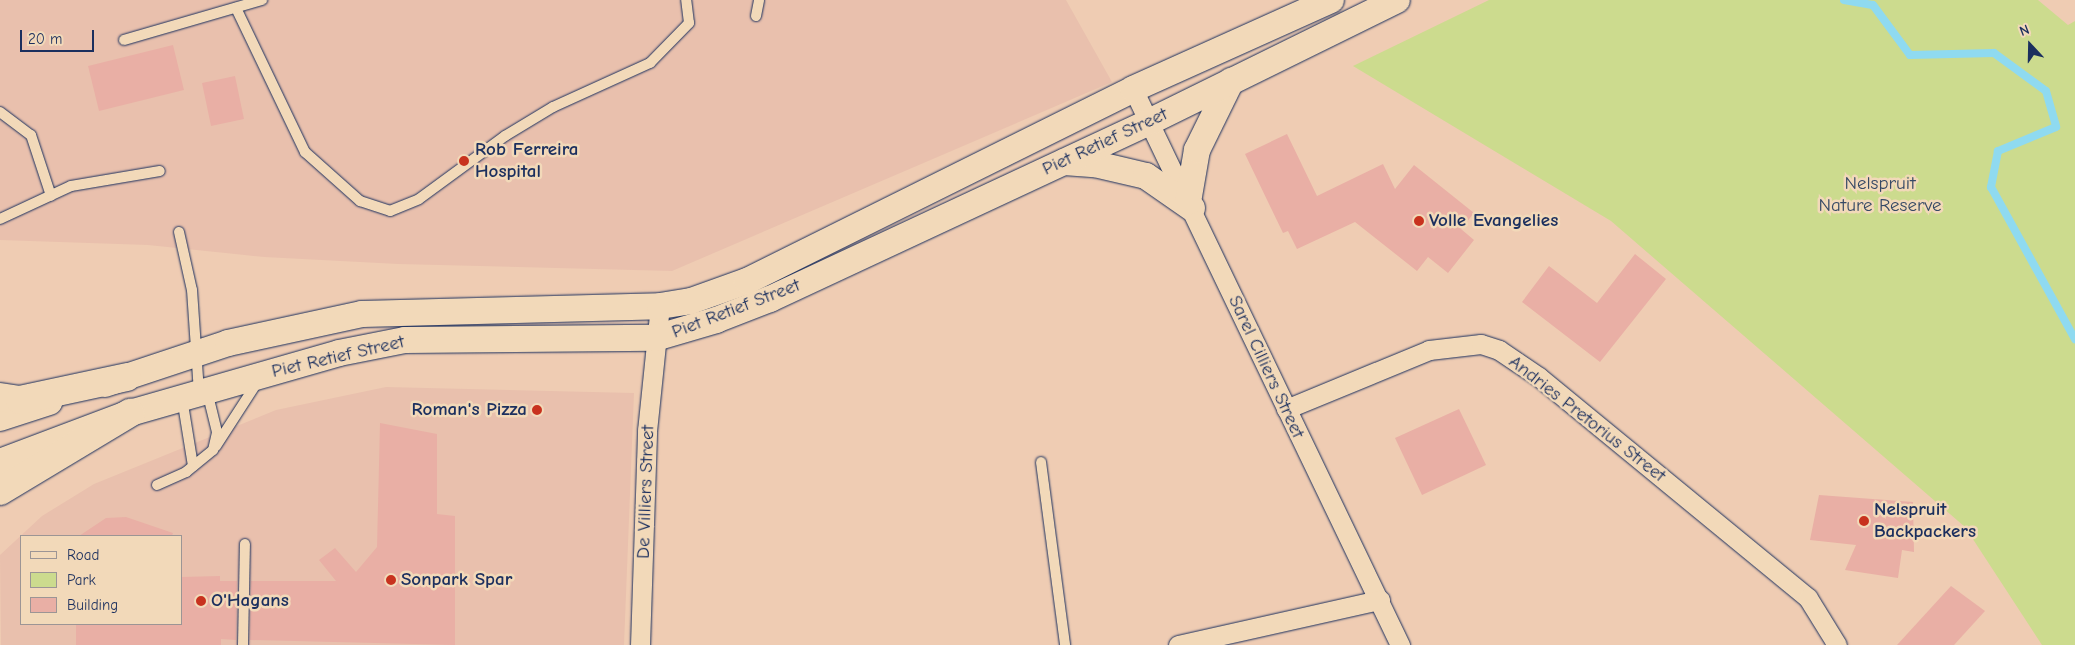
<!DOCTYPE html>
<html>
<head>
<meta charset="utf-8">
<style>
	body { margin:0 }
	#map { position:relative; width:2075px; height:645px; overflow:hidden; background:#efccb3; font-family:"Comic Neue",sans-serif }
	div>[style] { position:absolute }
	.built>* { inset:0; background:#e9c0ad }
	.green>* { inset:0; background:#ccdb8e }
	.stream>* { height:8px; margin:-4px; padding:0 4px; transform-origin:4px; border-radius:4px; background:#8fdaf0 }
	.building>* { inset:0; background:#e9afa5 }
	.roads { filter:drop-shadow(0 0 1px #1b2f5e) drop-shadow(0 0 1px #1b2f5e) }
	.lane>* { height:10px; margin:-5px; padding:0 5px; transform-origin:5px; border-radius:5px; background:#f2d9b9 }
	.street>* { height:19px; margin:-9.5px; padding:0 9.5px; transform-origin:9.5px; border-radius:9.5px; background:#f2d9b9 }
	.secondary>* { height:26px; margin:-13px; padding:0 13px; transform-origin:13px; border-radius:13px; background:#f2d9b9 }
	.primary>* { height:28px; margin:-14px; padding:0 14px; transform-origin:14px; border-radius:14px; background:#f2d9b9 }
	.dots>* { width:14px; height:14px; translate:-50% -50%; box-sizing:border-box; border:2px solid #f2d9b9; border-radius:50% }
	span { translate:-50% -50%; white-space:nowrap; text-align:center; line-height:1.15; -webkit-text-stroke:5px #f2d9b9; paint-order:stroke }
	.street-label { font-size:19px; color:#1b2f5e }
	.poi-label { font-size:19px; color:#1b2f5e; font-weight:700 }
	.left { translate:0 -50%; text-align:left }
	.right { translate:-100% -50%; text-align:right }
	.park-label { font-size:19px; color:#364965 }
	.legend { position:absolute; left:20px; top:535px; width:162px; height:90px; box-sizing:border-box; background:#f2d9b9; border:1px solid #9c9595; margin:0; padding:6px 9px; list-style:none; font-size:15px; color:#1b2f5e }
	.legend li { display:flex; align-items:center; gap:10px; height:25px }
	.legend b { width:25px; border:1px solid #9c9595 }
	.north { position:absolute; left:2005px; top:20px; width:50px; height:50px; -webkit-text-stroke:4px #f2d9b9; paint-order:stroke; rotate:339deg; font-size:14px; font-weight:700; line-height:20px; text-align:center; color:#1b2f5e }
	.north::after { content:''; display:block; margin:auto; width:18px; height:22px; background:#1b2f5e; clip-path:polygon(50% 0,100% 100%,50% 72%,0 100%) }
	.scale { position:absolute; left:20px; top:30px; width:74px; height:22px; box-sizing:border-box; border:2px solid #1b2f5e; border-top:0; padding-left:6px; font-size:15px; line-height:18px; white-space:nowrap; color:#1b2f5e; -webkit-text-stroke:4px #f2d9b9; paint-order:stroke }
</style>
</head>
<body>
<div id="map">
	<div class="built">
		<i style="clip-path:polygon(0 0,1066px 0,1112px 82px,672px 271px,398px 264px,264px 257px,148px 245px,0 240px)"></i>
		<i style="clip-path:polygon(evenodd,386px 387px,634px 393px,624px 645px,1px 645px,0 555px,42px 516px,94px 484px,276px 410px,386px 387px,21px 536px,181px 536px,181px 624px,21px 624px,21px 536px)"></i>
	</div>
	<div class="green">
		<i style="clip-path:polygon(1489px 0,2038px 0,2068px 25px,2075px 21px,2075px 645px,2042px 645px,1965px 527px,1611px 221px,1353px 66px)"></i>
	</div>
	<div class="stream">
		<i style="left:1844px;top:0;width:29px;rotate:10deg"></i>
		<i style="left:1873px;top:5px;width:62px;rotate:53.5deg"></i>
		<i style="left:1910px;top:55px;width:84px;rotate:-1.4deg"></i>
		<i style="left:1994px;top:53px;width:64px;rotate:36.2deg"></i>
		<i style="left:2046px;top:91px;width:37px;rotate:74deg"></i>
		<i style="left:2056px;top:127px;width:63px;rotate:157.5deg"></i>
		<i style="left:1998px;top:151px;width:37px;rotate:101deg"></i>
		<i style="left:1991px;top:187px;width:174px;rotate:61.1deg"></i>
	</div>
	<div class="building">
		<i style="clip-path:polygon(173px 45px,184px 90px,99px 111px,88px 66px)"></i>
		<i style="clip-path:polygon(235px 76px,244px 119px,211px 126px,202px 83px)"></i>
		<i style="clip-path:polygon(1287px 134px,1317px 196px,1383px 164px,1395px 189px,1414px 165px,1474px 213px,1461px 229px,1474px 240px,1448px 273px,1428px 257px,1417px 271px,1355px 222px,1297px 249px,1288px 231px,1283px 233px,1245px 154px)"></i>
		<i style="clip-path:polygon(1635px 254px,1666px 279px,1600px 362px,1522px 302px,1549px 266px,1597px 303px)"></i>
		<i style="clip-path:polygon(1459px 409px,1486px 465px,1422px 495px,1395px 438px)"></i>
		<i style="clip-path:polygon(380px 423px,437px 434px,437px 514px,455px 516px,455px 645px,250px 640px,251px 581px,336px 581px,319px 560px,335px 548px,356px 572px,377px 547px)"></i>
		<i style="clip-path:polygon(1819px 495px,1913px 502px,1914px 552px,1902px 550px,1898px 578px,1845px 570px,1856px 545px,1810px 540px)"></i>
		<i style="clip-path:polygon(126px 517px,173px 533px,172px 536px,79px 536px,106px 518px)"></i>
		<i style="clip-path:polygon(220px 576px,220px 581px,237px 581px,236px 640px,221px 639px,221px 645px,76px 645px,76px 624px,181px 624px,181px 577px)"></i>
		<i style="clip-path:polygon(1951px 586px,1985px 611px,1954px 645px,1897px 645px)"></i>
	</div>
	<div class="roads">
		<div class="lane">
			<i style="left:236px;top:8px;width:160px;rotate:64.4deg"></i>
			<i style="left:305px;top:152px;width:74px;rotate:41.7deg"></i>
			<i style="left:360px;top:201px;width:32px;rotate:18deg"></i>
			<i style="left:390px;top:211px;width:31px;rotate:-22deg"></i>
			<i style="left:419px;top:199px;width:107px;rotate:-36.2deg"></i>
			<i style="left:505px;top:136px;width:56px;rotate:-31.1deg"></i>
			<i style="left:553px;top:107px;width:107px;rotate:-24.4deg"></i>
			<i style="left:650px;top:63px;width:56px;rotate:-45.7deg"></i>
			<i style="left:689px;top:23px;width:23px;rotate:-97deg"></i>
			<i style="left:756px;top:16px;width:16px;rotate:-79deg"></i>
			<i style="left:124px;top:40px;width:144px;rotate:-16.2deg"></i>
			<i style="left:0;top:112px;width:39px;rotate:37deg"></i>
			<i style="left:31px;top:135px;width:64px;rotate:71.8deg"></i>
			<i style="left:0;top:219px;width:78px;rotate:-24.9deg"></i>
			<i style="left:71px;top:186px;width:90px;rotate:-9.6deg"></i>
			<i style="left:179px;top:232px;width:59px;rotate:77.4deg"></i>
			<i style="left:192px;top:290px;width:102px;rotate:86.1deg"></i>
			<i style="left:182px;top:398px;width:69px;rotate:80.8deg"></i>
			<i style="left:216px;top:446px;width:77px;rotate:-57.1deg"></i>
			<i style="left:1041px;top:462px;width:185px;rotate:82.5deg"></i>
			<i style="left:157px;top:485px;width:32px;rotate:-24deg"></i>
			<i style="left:186px;top:472px;width:35px;rotate:-39deg"></i>
			<i style="left:213px;top:450px;width:18px;rotate:-77deg"></i>
			<i style="left:217px;top:432px;width:42px;rotate:-103.7deg"></i>
			<i style="left:243px;top:645px;width:101px;rotate:-88.9deg"></i>
		</div>
		<div class="street">
			<i style="left:1133px;top:89px;width:617px;rotate:64.35deg"></i>
			<i style="left:1286px;top:409px;width:155px;rotate:-22.4deg"></i>
			<i style="left:1429px;top:350px;width:52px;rotate:-6.6deg"></i>
			<i style="left:1481px;top:344px;width:19px;rotate:18deg"></i>
			<i style="left:1499px;top:350px;width:48px;rotate:34deg"></i>
			<i style="left:1539px;top:377px;width:348px;rotate:39.4deg"></i>
			<i style="left:1808px;top:598px;width:55px;rotate:58.3deg"></i>
			<i style="left:640px;top:645px;width:214px;rotate:-88.1deg"></i>
			<i style="left:647px;top:431px;width:126px;rotate:-84.1deg"></i>
			<i style="left:1178px;top:645px;width:207px;rotate:-12.6deg"></i>
		</div>
		<div class="secondary">
			<i style="left:1064px;top:162px;width:31px;rotate:4deg"></i>
			<i style="left:1095px;top:164px;width:52px;rotate:13.2deg"></i>
			<i style="left:1146px;top:176px;width:56px;rotate:34.8deg"></i>
			<i style="left:1188px;top:202px;width:53px;rotate:-80.2deg"></i>
			<i style="left:1197px;top:150px;width:77px;rotate:-63.8deg"></i>
			<i style="left:105px;top:384px;width:130px;rotate:-18.4deg"></i>
			<i style="left:228px;top:343px;width:137px;rotate:-12.2deg"></i>
			<i style="left:362px;top:314px;width:298px;rotate:-1.5deg"></i>
			<i style="left:660px;top:306px;width:31px;rotate:-9deg"></i>
			<i style="left:691px;top:301px;width:59px;rotate:-19.7deg"></i>
			<i style="left:747px;top:281px;width:431px;rotate:-26.4deg"></i>
			<i style="left:1133px;top:89px;width:217px;rotate:-24.2deg"></i>
			<i style="left:0;top:418px;width:52px;rotate:-18.1deg"></i>
			<i style="left:0;top:462px;width:139px;rotate:-20.7deg"></i>
			<i style="left:130px;top:413px;width:217px;rotate:-16deg"></i>
			<i style="left:339px;top:353px;width:67px;rotate:-11.1deg"></i>
			<i style="left:405px;top:340px;width:250px;rotate:-0.5deg"></i>
			<i style="left:655px;top:338px;width:64px;rotate:-16.4deg"></i>
			<i style="left:716px;top:320px;width:58px;rotate:-21.3deg"></i>
			<i style="left:770px;top:299px;width:421px;rotate:-25deg"></i>
			<i style="left:1151px;top:121px;width:274px;rotate:-26.2deg"></i>
		</div>
		<div class="primary">
			<i style="left:0;top:397px;width:20px;rotate:9deg"></i>
			<i style="left:20px;top:400px;width:109px;rotate:-12.1deg"></i>
			<i style="left:0;top:491px;width:152px;rotate:-31deg"></i>
		</div>
	</div>
	<div class="dots">
		<i style="left:464px;top:161px;background:#c8321e"></i>
		<i style="left:1419px;top:221px;background:#c8321e"></i>
		<i style="left:537px;top:410px;background:#c8321e"></i>
		<i style="left:1864px;top:521px;background:#c8321e"></i>
		<i style="left:391px;top:580px;background:#c8321e"></i>
		<i style="left:201px;top:601px;background:#c8321e"></i>
	</div>
	<div class="street-label">
		<span style="left:1105px;top:142px;rotate:-25deg">Piet Retief Street</span>
		<span style="left:736px;top:309px;rotate:-21deg">Piet Retief Street</span>
		<span style="left:338px;top:357px;rotate:-13deg">Piet Retief Street</span>
		<span style="left:1266px;top:367px;rotate:65deg">Sarel Cilliers Street</span>
		<span style="left:1587px;top:419px;rotate:38deg">Andries Pretorius Street</span>
		<span style="left:646px;top:492px;rotate:-88deg">De Villiers Street</span>
	</div>
	<div class="poi-label">
		<span class="left" style="left:475px;top:161px">Rob Ferreira<br>Hospital</span>
		<span class="left" style="left:1429px;top:221px">Volle Evangelies</span>
		<span class="right" style="left:527px;top:410px">Roman's Pizza</span>
		<span class="left" style="left:1874px;top:521px">Nelspruit<br>Backpackers</span>
		<span class="left" style="left:401px;top:580px">Sonpark Spar</span>
		<span class="left" style="left:211px;top:601px">O'Hagans</span>
	</div>
	<div class="park-label">
		<span style="left:1880px;top:195px">Nelspruit<br>Nature Reserve</span>
	</div>
	<ul class="legend">
	<li><b style="height:6px;background:#f2d9b9"></b>Road</li>
	<li><b style="height:14px;background:#ccdb8e"></b>Park</li>
	<li><b style="height:14px;background:#e9afa5"></b>Building</li>
	</ul>
	<div class="north">N</div>
	<div class="scale">20 m</div>
</div>
</body>
</html>
